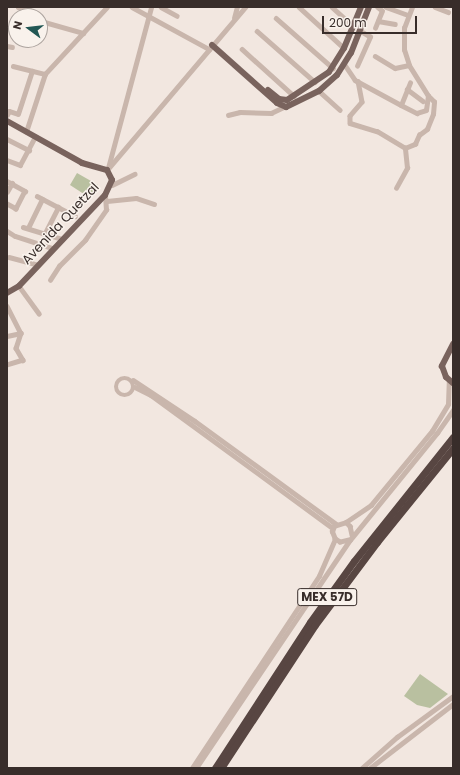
<!DOCTYPE html>
<html>
<head>
<meta charset="utf-8">
<style>
	body { margin:0 }
	#map { position:relative; width:460px; height:775px; overflow:hidden; background:#f2e7e0; font-family:Poppins,sans-serif }
	div>[style] { position:absolute }
	.green>* { inset:0; background:#b9c0a0 }
	.minor>* { height:4.5px; margin:-2.25px; padding:0 2.25px; transform-origin:2.25px; border-radius:2.25px; background:#c9b6ac }
	.minor>.ring { margin:-2.25px; padding:0; box-sizing:content-box; background:none; border:4.5px solid #c9b6ac; border-radius:50% }
	.major>* { height:6px; margin:-3px; padding:0 3px; transform-origin:3px; border-radius:3px; background:#79635d }
	.highway>* { height:7px; margin:-3.5px; padding:0 3.5px; transform-origin:3.5px; border-radius:3.5px; background:#584642 }
	span { translate:-50% -50%; white-space:nowrap; text-align:center; line-height:1.15; -webkit-text-stroke:3px #f9f2ec; paint-order:stroke }
	.shield-label span { padding:1px 3px; background:#f9f2ec; border:1px solid; border-radius:3px; -webkit-text-stroke-width:0 }
	.shield-label { font-size:12px; color:#382d2a; font-weight:700 }
	.street-label { font-size:13px; color:#382d2a }
	.frame { position:absolute; inset:0; border:8px solid #382d2a; pointer-events:none }
	.north { position:absolute; left:8px; top:8px; width:40px; height:40px; box-sizing:border-box; background:#f9f2ec; border:1px solid #aca39e; border-radius:50%; rotate:285deg; font-size:11px; font-weight:700; line-height:16px; text-align:center; color:#382d2a }
	.north::after { content:''; display:block; margin:auto; width:14px; height:18px; background:#225754; clip-path:polygon(50% 0,100% 100%,50% 72%,0 100%) }
	.scale { position:absolute; left:322px; top:16px; width:95px; height:18px; box-sizing:border-box; border:2px solid #382d2a; border-top:0; padding-left:5px; font-size:12px; line-height:14px; white-space:nowrap; color:#382d2a; -webkit-text-stroke:3px #f9f2ec; paint-order:stroke }
</style>
</head>
<body>
<div id="map">
	<div class="green">
		<i style="clip-path:polygon(77px 173px,98px 185px,90px 198px,70px 185px)"></i>
		<i style="clip-path:polygon(420px 674px,448px 694px,430px 708px,417px 705px,404px 696px)"></i>
	</div>
	<div class="minor">
		<i style="left:18px;top:7px;width:12px;rotate:14deg"></i>
		<i style="left:132px;top:7px;width:88px;rotate:28.6deg"></i>
		<i style="left:161px;top:7px;width:18px;rotate:29deg"></i>
		<i style="left:299px;top:7px;width:61px;rotate:42.3deg"></i>
		<i style="left:332px;top:7px;width:28px;rotate:42deg"></i>
		<i style="left:386px;top:7px;width:23px;rotate:20deg"></i>
		<i style="left:435px;top:7px;width:14px;rotate:21deg"></i>
		<i style="left:234px;top:18px;width:11px;rotate:-75deg"></i>
		<i style="left:276px;top:18px;width:76px;rotate:41.3deg"></i>
		<i style="left:41px;top:21px;width:44px;rotate:15.9deg"></i>
		<i style="left:378px;top:21px;width:17px;rotate:10deg"></i>
		<i style="left:375px;top:28px;width:18px;rotate:-68deg"></i>
		<i style="left:382px;top:11px;width:6px;rotate:-141deg"></i>
		<i style="left:257px;top:31px;width:77px;rotate:41.3deg"></i>
		<i style="left:7px;top:46px;width:5px;rotate:11deg"></i>
		<i style="left:242px;top:49px;width:70px;rotate:42.1deg"></i>
		<i style="left:375px;top:56px;width:23px;rotate:31deg"></i>
		<i style="left:395px;top:68px;width:14px;rotate:-12deg"></i>
		<i style="left:345px;top:65px;width:18px;rotate:56deg"></i>
		<i style="left:355px;top:80px;width:52px;rotate:28.5deg"></i>
		<i style="left:401px;top:105px;width:18px;rotate:27deg"></i>
		<i style="left:417px;top:113px;width:9px;rotate:-18deg"></i>
		<i style="left:426px;top:110px;width:14px;rotate:-82deg"></i>
		<i style="left:428px;top:96px;width:36px;rotate:-122deg"></i>
		<i style="left:409px;top:65px;width:16px;rotate:-108deg"></i>
		<i style="left:404px;top:50px;width:22px;rotate:-90deg"></i>
		<i style="left:404px;top:28px;width:22px;rotate:-69deg"></i>
		<i style="left:13px;top:66px;width:33px;rotate:14deg"></i>
		<i style="left:357px;top:66px;width:32px;rotate:-66deg"></i>
		<i style="left:370px;top:37px;width:12px;rotate:-149deg"></i>
		<i style="left:358px;top:81px;width:21px;rotate:79deg"></i>
		<i style="left:362px;top:102px;width:18px;rotate:131deg"></i>
		<i style="left:350px;top:116px;width:7px;rotate:90deg"></i>
		<i style="left:350px;top:123px;width:28px;rotate:17deg"></i>
		<i style="left:377px;top:131px;width:33px;rotate:31deg"></i>
		<i style="left:405px;top:148px;width:11px;rotate:-22deg"></i>
		<i style="left:415px;top:144px;width:10px;rotate:-66deg"></i>
		<i style="left:419px;top:135px;width:10px;rotate:-37deg"></i>
		<i style="left:427px;top:129px;width:16px;rotate:-68deg"></i>
		<i style="left:433px;top:114px;width:12px;rotate:-85deg"></i>
		<i style="left:434px;top:102px;width:8px;rotate:-135deg"></i>
		<i style="left:407px;top:89px;width:20px;rotate:37deg"></i>
		<i style="left:319px;top:91px;width:28px;rotate:42deg"></i>
		<i style="left:401px;top:105px;width:24px;rotate:-68deg"></i>
		<i style="left:7px;top:115px;width:4px;rotate:-63deg"></i>
		<i style="left:9px;top:111px;width:9px;rotate:18deg"></i>
		<i style="left:18px;top:114px;width:45px;rotate:-72deg"></i>
		<i style="left:228px;top:115px;width:12px;rotate:-14deg"></i>
		<i style="left:240px;top:112px;width:31px;rotate:2deg"></i>
		<i style="left:271px;top:113px;width:14px;rotate:-25deg"></i>
		<i style="left:26px;top:132px;width:61px;rotate:-71.9deg"></i>
		<i style="left:45px;top:74px;width:91px;rotate:-47.2deg"></i>
		<i style="left:7px;top:139px;width:25px;rotate:27deg"></i>
		<i style="left:7px;top:160px;width:14px;rotate:21deg"></i>
		<i style="left:20px;top:165px;width:32px;rotate:-62deg"></i>
		<i style="left:108px;top:168px;width:167px;rotate:-75deg"></i>
		<i style="left:107px;top:170px;width:214px;rotate:-49.7deg"></i>
		<i style="left:7px;top:181px;width:21px;rotate:29deg"></i>
		<i style="left:25px;top:191px;width:20px;rotate:117deg"></i>
		<i style="left:16px;top:209px;width:10px;rotate:-151deg"></i>
		<i style="left:112px;top:185px;width:25px;rotate:-26deg"></i>
		<i style="left:396px;top:188px;width:23px;rotate:-61deg"></i>
		<i style="left:407px;top:168px;width:20px;rotate:-96deg"></i>
		<i style="left:7px;top:192px;width:10px;rotate:-61deg"></i>
		<i style="left:37px;top:196px;width:43px;rotate:27.8deg"></i>
		<i style="left:107px;top:201px;width:29px;rotate:-6deg"></i>
		<i style="left:136px;top:198px;width:19px;rotate:18deg"></i>
		<i style="left:23px;top:227px;width:41px;rotate:17.1deg"></i>
		<i style="left:28px;top:228px;width:32px;rotate:-64deg"></i>
		<i style="left:7px;top:231px;width:9px;rotate:32deg"></i>
		<i style="left:15px;top:236px;width:39px;rotate:18deg"></i>
		<i style="left:45px;top:233px;width:29px;rotate:-63deg"></i>
		<i style="left:9px;top:257px;width:30px;rotate:15deg"></i>
		<i style="left:50px;top:280px;width:17px;rotate:-57deg"></i>
		<i style="left:59px;top:266px;width:37px;rotate:-45deg"></i>
		<i style="left:85px;top:240px;width:37px;rotate:-55deg"></i>
		<i style="left:106px;top:210px;width:15px;rotate:-94deg"></i>
		<i style="left:19px;top:286px;width:34px;rotate:54deg"></i>
		<i style="left:7px;top:306px;width:30px;rotate:63deg"></i>
		<i style="left:21px;top:333px;width:16px;rotate:108deg"></i>
		<i style="left:16px;top:348px;width:14px;rotate:60deg"></i>
		<i style="left:23px;top:360px;width:17px;rotate:163deg"></i>
		<i style="left:7px;top:336px;width:14px;rotate:-12deg"></i>
		<i class="ring" style="left:116px;top:378px;width:13.5px;height:13.5px"></i>
		<i style="left:133px;top:380px;width:74px;rotate:33.5deg"></i>
		<i style="left:195px;top:421px;width:175px;rotate:36.1deg"></i>
		<i style="left:135px;top:387px;width:18px;rotate:27deg"></i>
		<i style="left:151px;top:395px;width:225px;rotate:36.2deg"></i>
		<i style="left:346px;top:522px;width:6px;rotate:45deg"></i>
		<i style="left:350px;top:526px;width:9px;rotate:77deg"></i>
		<i style="left:349px;top:540px;width:9px;rotate:167deg"></i>
		<i style="left:340px;top:542px;width:6px;rotate:-149deg"></i>
		<i style="left:335px;top:539px;width:8px;rotate:-113deg"></i>
		<i style="left:332px;top:532px;width:6px;rotate:-72deg"></i>
		<i style="left:334px;top:526px;width:13px;rotate:-18deg"></i>
		<i style="left:346px;top:522px;width:30px;rotate:-34deg"></i>
		<i style="left:371px;top:505px;width:96px;rotate:-50.5deg"></i>
		<i style="left:432px;top:431px;width:31px;rotate:-59deg"></i>
		<i style="left:448px;top:404px;width:23px;rotate:-88deg"></i>
		<i style="left:192px;top:768px;width:230px;rotate:-56.5deg"></i>
		<i style="left:319px;top:576px;width:40px;rotate:-66.6deg"></i>
		<i style="left:196px;top:768px;width:275px;rotate:-56deg"></i>
		<i style="left:350px;top:540px;width:138px;rotate:-50.9deg"></i>
		<i style="left:437px;top:433px;width:28px;rotate:-55deg"></i>
		<i style="left:362px;top:768px;width:47px;rotate:-41.5deg"></i>
		<i style="left:397px;top:737px;width:69px;rotate:-36.2deg"></i>
		<i style="left:370px;top:768px;width:105px;rotate:-37.6deg"></i>
	</div>
	<div class="major">
		<i style="left:212px;top:45px;width:87px;rotate:41.7deg"></i>
		<i style="left:277px;top:103px;width:10px;rotate:24deg"></i>
		<i style="left:286px;top:107px;width:37px;rotate:-26deg"></i>
		<i style="left:319px;top:91px;width:24px;rotate:-42deg"></i>
		<i style="left:337px;top:75px;width:26px;rotate:-58deg"></i>
		<i style="left:351px;top:53px;width:49px;rotate:-68.6deg"></i>
		<i style="left:268px;top:90px;width:14px;rotate:39deg"></i>
		<i style="left:279px;top:99px;width:8px;rotate:7deg"></i>
		<i style="left:287px;top:100px;width:50px;rotate:-33.7deg"></i>
		<i style="left:329px;top:72px;width:28px;rotate:-58deg"></i>
		<i style="left:344px;top:48px;width:44px;rotate:-67.5deg"></i>
		<i style="left:7px;top:121px;width:86px;rotate:29.2deg"></i>
		<i style="left:82px;top:163px;width:26px;rotate:16deg"></i>
		<i style="left:107px;top:170px;width:11px;rotate:63deg"></i>
		<i style="left:112px;top:180px;width:17px;rotate:115deg"></i>
		<i style="left:105px;top:195px;width:125px;rotate:133.4deg"></i>
		<i style="left:19px;top:286px;width:14px;rotate:150deg"></i>
		<i style="left:453px;top:344px;width:25px;rotate:117deg"></i>
		<i style="left:442px;top:366px;width:12px;rotate:70deg"></i>
		<i style="left:446px;top:377px;width:9px;rotate:41deg"></i>
	</div>
	<div class="highway">
		<i style="left:337px;top:599px;width:13px;rotate:-32deg"></i>
		<i style="left:215px;top:768px;width:174px;rotate:-56.9deg"></i>
		<i style="left:310px;top:622px;width:75px;rotate:-54.2deg"></i>
		<i style="left:354px;top:561px;width:159px;rotate:-51.4deg"></i>
		<i style="left:221px;top:768px;width:171px;rotate:-56.7deg"></i>
		<i style="left:315px;top:625px;width:104px;rotate:-53.2deg"></i>
		<i style="left:377px;top:542px;width:121px;rotate:-51deg"></i>
	</div>
	<div class="shield-label">
		<span style="left:327px;top:597px">MEX 57D</span>
	</div>
	<div class="street-label">
		<span style="left:61px;top:224px;rotate:-47deg">Avenida Quetzal</span>
	</div>
	<div class="frame"></div>
	<div class="north">N</div>
	<div class="scale">200 m</div>
</div>
</body>
</html>
